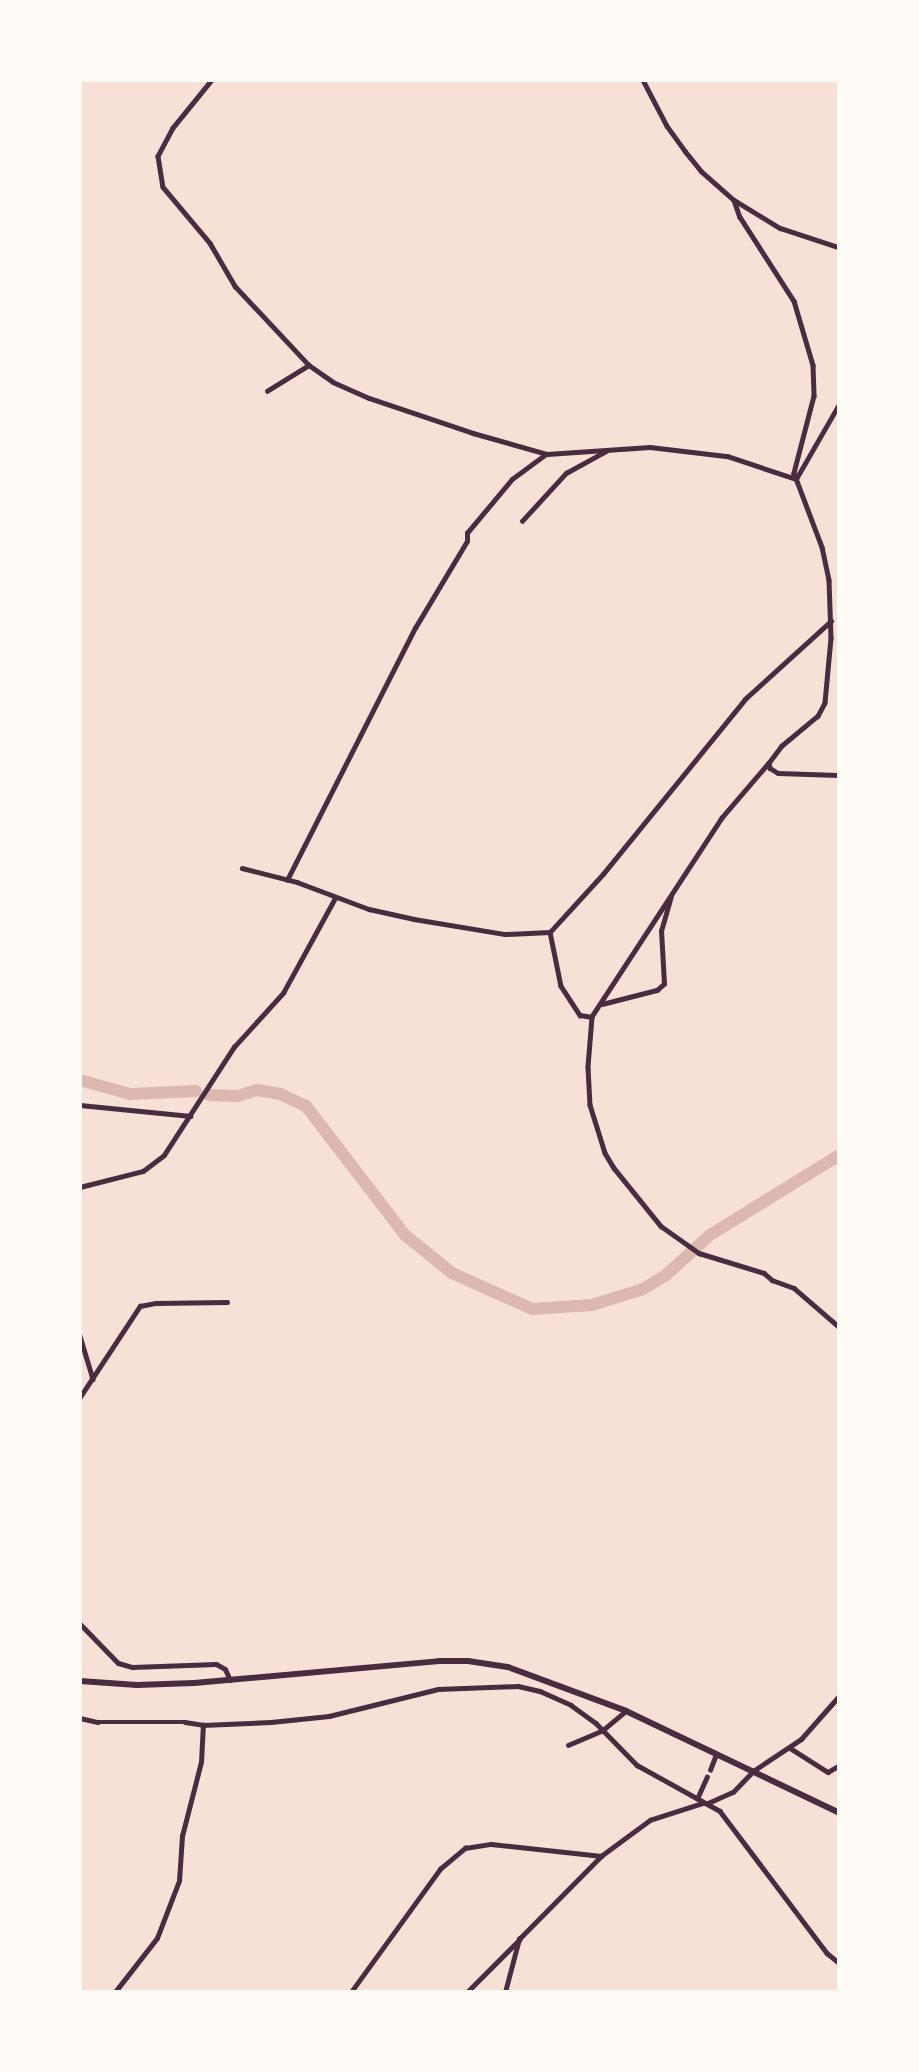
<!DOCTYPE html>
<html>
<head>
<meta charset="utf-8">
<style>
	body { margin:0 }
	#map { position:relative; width:919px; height:2072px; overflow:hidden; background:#f7e1d7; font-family:"Archivo Narrow",sans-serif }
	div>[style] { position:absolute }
	.river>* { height:12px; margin:-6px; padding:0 6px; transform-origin:6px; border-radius:6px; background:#dcb8b0 }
	.minor>* { height:4.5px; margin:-2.25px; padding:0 2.25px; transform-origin:2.25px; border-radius:2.25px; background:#4a2c40 }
	.tertiary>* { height:5px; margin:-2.5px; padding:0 2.5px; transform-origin:2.5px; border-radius:2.5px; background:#4a2c40 }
	.primary>* { height:6px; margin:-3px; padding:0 3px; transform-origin:3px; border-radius:3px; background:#4a2c40 }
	span { translate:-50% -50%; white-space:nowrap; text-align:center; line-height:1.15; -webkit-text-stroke:6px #fffaf5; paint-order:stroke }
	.frame { position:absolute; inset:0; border:82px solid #fffaf5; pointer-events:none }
</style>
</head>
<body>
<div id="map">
	<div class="river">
		<i style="left:80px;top:1080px;width:52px;rotate:15.6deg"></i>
		<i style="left:130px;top:1094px;width:66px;rotate:-2.6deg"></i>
		<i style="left:209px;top:1095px;width:29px;rotate:2deg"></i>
		<i style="left:238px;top:1096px;width:19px;rotate:-18deg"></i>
		<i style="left:256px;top:1090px;width:24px;rotate:9deg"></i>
		<i style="left:280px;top:1094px;width:29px;rotate:25deg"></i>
		<i style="left:306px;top:1106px;width:163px;rotate:52.5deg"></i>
		<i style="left:405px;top:1235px;width:60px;rotate:39deg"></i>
		<i style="left:452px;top:1273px;width:88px;rotate:24.2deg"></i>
		<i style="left:532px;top:1309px;width:60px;rotate:-3.8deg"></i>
		<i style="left:592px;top:1305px;width:53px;rotate:-17.4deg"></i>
		<i style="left:643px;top:1289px;width:27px;rotate:-31deg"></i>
		<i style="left:666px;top:1275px;width:59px;rotate:-42.3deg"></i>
		<i style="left:710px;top:1235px;width:150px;rotate:-31.7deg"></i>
	</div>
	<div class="minor">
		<i style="left:212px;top:80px;width:62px;rotate:129.1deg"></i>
		<i style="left:173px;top:128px;width:32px;rotate:118deg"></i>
		<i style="left:158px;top:156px;width:31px;rotate:81deg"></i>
		<i style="left:163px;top:187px;width:73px;rotate:50deg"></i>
		<i style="left:210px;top:243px;width:50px;rotate:59.8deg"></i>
		<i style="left:235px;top:286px;width:108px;rotate:46.9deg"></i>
		<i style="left:309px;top:365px;width:29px;rotate:35deg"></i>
		<i style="left:333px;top:382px;width:39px;rotate:24deg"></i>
		<i style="left:369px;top:398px;width:110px;rotate:18.6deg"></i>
		<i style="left:473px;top:433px;width:77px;rotate:15.8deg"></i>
		<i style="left:547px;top:454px;width:103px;rotate:-3.9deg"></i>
		<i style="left:650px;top:447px;width:78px;rotate:6.7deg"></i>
		<i style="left:727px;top:456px;width:73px;rotate:18.4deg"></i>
		<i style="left:796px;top:479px;width:84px;rotate:-60.1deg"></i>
		<i style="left:643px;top:80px;width:52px;rotate:62.4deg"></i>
		<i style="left:667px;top:126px;width:31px;rotate:54deg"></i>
		<i style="left:685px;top:151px;width:26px;rotate:51deg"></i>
		<i style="left:701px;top:171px;width:44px;rotate:41.3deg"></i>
		<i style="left:734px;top:200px;width:54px;rotate:31.3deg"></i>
		<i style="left:780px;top:228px;width:61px;rotate:18.1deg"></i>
		<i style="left:734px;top:200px;width:18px;rotate:71deg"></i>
		<i style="left:740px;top:217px;width:100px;rotate:57.3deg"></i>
		<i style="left:794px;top:301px;width:67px;rotate:73.5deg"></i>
		<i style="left:813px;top:365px;width:31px;rotate:88deg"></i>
		<i style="left:814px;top:396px;width:80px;rotate:104.6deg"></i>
		<i style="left:794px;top:473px;width:79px;rotate:69.3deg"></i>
		<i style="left:822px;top:547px;width:34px;rotate:78deg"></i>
		<i style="left:829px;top:580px;width:58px;rotate:88deg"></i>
		<i style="left:831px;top:638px;width:65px;rotate:95.3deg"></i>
		<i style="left:825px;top:703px;width:15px;rotate:118deg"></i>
		<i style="left:818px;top:716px;width:47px;rotate:140.2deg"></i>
		<i style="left:782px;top:746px;width:21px;rotate:127deg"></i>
		<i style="left:769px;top:763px;width:5px;rotate:79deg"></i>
		<i style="left:770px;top:768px;width:9px;rotate:32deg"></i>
		<i style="left:778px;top:773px;width:60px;rotate:1.9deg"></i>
		<i style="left:267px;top:391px;width:49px;rotate:-31.8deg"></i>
		<i style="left:522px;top:521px;width:65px;rotate:-47.5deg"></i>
		<i style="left:566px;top:473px;width:46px;rotate:-28.8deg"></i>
		<i style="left:769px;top:763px;width:72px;rotate:130.5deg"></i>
		<i style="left:722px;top:818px;width:238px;rotate:123.2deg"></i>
		<i style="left:592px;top:1017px;width:50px;rotate:94.6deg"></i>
		<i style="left:588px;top:1067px;width:38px;rotate:87deg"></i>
		<i style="left:590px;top:1105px;width:50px;rotate:72.6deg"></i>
		<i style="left:605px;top:1153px;width:17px;rotate:59deg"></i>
		<i style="left:614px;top:1168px;width:75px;rotate:51deg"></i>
		<i style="left:661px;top:1226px;width:47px;rotate:35.4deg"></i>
		<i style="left:699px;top:1253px;width:68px;rotate:17.1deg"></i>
		<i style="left:764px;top:1273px;width:11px;rotate:41deg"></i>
		<i style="left:772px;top:1280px;width:23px;rotate:20deg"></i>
		<i style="left:794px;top:1288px;width:58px;rotate:40.8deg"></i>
		<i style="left:242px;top:868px;width:57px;rotate:14.3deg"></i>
		<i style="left:297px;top:882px;width:77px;rotate:20.6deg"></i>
		<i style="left:369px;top:909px;width:46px;rotate:12.5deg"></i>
		<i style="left:414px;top:919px;width:92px;rotate:9.4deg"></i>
		<i style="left:505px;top:934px;width:45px;rotate:-2.5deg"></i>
		<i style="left:550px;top:932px;width:79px;rotate:-47.6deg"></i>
		<i style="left:603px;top:874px;width:225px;rotate:-50.9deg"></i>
		<i style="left:745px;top:699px;width:116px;rotate:-42.2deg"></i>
		<i style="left:287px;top:880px;width:283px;rotate:-63.1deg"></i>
		<i style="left:415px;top:628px;width:101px;rotate:-59.1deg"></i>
		<i style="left:467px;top:541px;width:8px;rotate:-90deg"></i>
		<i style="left:467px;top:533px;width:70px;rotate:-50.2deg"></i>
		<i style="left:512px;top:479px;width:42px;rotate:-36.3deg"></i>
		<i style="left:550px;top:932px;width:55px;rotate:78.5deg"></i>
		<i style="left:561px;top:986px;width:35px;rotate:57deg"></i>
		<i style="left:580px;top:1015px;width:12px;rotate:9deg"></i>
		<i style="left:602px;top:1004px;width:57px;rotate:-14.3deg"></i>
		<i style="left:657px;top:990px;width:9px;rotate:-41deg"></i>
		<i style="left:664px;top:984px;width:53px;rotate:-93.2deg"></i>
		<i style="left:661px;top:931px;width:35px;rotate:-74deg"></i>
		<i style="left:80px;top:1105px;width:111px;rotate:5.7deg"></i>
		<i style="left:80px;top:1187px;width:65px;rotate:-14.3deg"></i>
		<i style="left:143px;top:1171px;width:26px;rotate:-37deg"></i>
		<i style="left:164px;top:1155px;width:129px;rotate:-57.1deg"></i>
		<i style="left:234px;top:1047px;width:73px;rotate:-47.8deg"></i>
		<i style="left:283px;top:993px;width:108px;rotate:-61.3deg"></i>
		<i style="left:80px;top:1336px;width:45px;rotate:73.2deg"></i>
		<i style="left:80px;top:1397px;width:109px;rotate:-56.6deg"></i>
		<i style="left:140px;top:1306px;width:16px;rotate:-11deg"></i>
		<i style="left:156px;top:1303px;width:71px;rotate:-0.8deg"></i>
		<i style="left:80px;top:1718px;width:18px;rotate:13deg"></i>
		<i style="left:98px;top:1722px;width:87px"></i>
		<i style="left:185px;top:1722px;width:18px;rotate:9deg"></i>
		<i style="left:203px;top:1725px;width:68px;rotate:-2.5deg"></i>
		<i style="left:271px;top:1722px;width:58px;rotate:-5.9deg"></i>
		<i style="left:329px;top:1716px;width:112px;rotate:-13.9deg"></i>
		<i style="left:438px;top:1689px;width:80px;rotate:-2.1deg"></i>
		<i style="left:518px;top:1686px;width:23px;rotate:13deg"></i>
		<i style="left:540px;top:1691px;width:34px;rotate:24deg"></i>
		<i style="left:571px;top:1705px;width:31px;rotate:36deg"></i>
		<i style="left:596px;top:1723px;width:59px;rotate:45.7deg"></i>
		<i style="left:637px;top:1765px;width:95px;rotate:29deg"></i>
		<i style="left:720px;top:1811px;width:178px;rotate:53deg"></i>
		<i style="left:827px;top:1953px;width:14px;rotate:39deg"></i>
		<i style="left:568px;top:1745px;width:38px;rotate:-23deg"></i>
		<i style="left:603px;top:1730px;width:30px;rotate:-40deg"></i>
		<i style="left:790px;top:1748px;width:45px;rotate:32.3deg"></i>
		<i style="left:828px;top:1772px;width:12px;rotate:-31deg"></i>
		<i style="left:710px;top:1770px;width:17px;rotate:-69deg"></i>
		<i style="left:697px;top:1799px;width:24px;rotate:-66deg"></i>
		<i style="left:708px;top:1803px;width:27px;rotate:-24deg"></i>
		<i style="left:733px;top:1792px;width:29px;rotate:-46deg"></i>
		<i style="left:115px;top:1992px;width:68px;rotate:-52.1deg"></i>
		<i style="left:157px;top:1938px;width:61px;rotate:-68.9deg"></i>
		<i style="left:179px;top:1881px;width:45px;rotate:-86.2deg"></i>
		<i style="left:182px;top:1836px;width:76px;rotate:-75.6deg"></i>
		<i style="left:201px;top:1762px;width:37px;rotate:-87deg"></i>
		<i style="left:351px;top:1992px;width:152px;rotate:-54.1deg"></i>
		<i style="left:440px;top:1869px;width:33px;rotate:-40deg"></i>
		<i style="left:465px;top:1848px;width:26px;rotate:-9deg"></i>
		<i style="left:491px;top:1844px;width:111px;rotate:6.2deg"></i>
		<i style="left:467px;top:1992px;width:74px;rotate:-45deg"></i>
		<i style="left:505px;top:1992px;width:55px;rotate:-75.2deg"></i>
		<i style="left:519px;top:1939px;width:117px;rotate:-45.3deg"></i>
		<i style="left:601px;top:1856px;width:61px;rotate:-36.3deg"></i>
		<i style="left:650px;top:1820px;width:56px;rotate:-17.8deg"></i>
	</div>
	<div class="tertiary">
		<i style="left:80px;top:1624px;width:54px;rotate:45.7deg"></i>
		<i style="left:118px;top:1663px;width:15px;rotate:16deg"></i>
		<i style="left:132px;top:1667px;width:84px;rotate:-2deg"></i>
		<i style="left:216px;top:1664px;width:10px;rotate:29deg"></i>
		<i style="left:225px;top:1669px;width:12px;rotate:66deg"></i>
		<i style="left:753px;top:1771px;width:58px;rotate:-33.7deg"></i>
		<i style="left:801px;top:1739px;width:56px;rotate:-48.6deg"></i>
	</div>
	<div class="primary">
		<i style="left:80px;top:1681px;width:57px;rotate:4deg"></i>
		<i style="left:137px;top:1685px;width:57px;rotate:-2deg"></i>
		<i style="left:194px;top:1683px;width:246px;rotate:-5.1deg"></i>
		<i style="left:439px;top:1661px;width:29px"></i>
		<i style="left:468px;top:1661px;width:40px;rotate:8.5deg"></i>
		<i style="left:508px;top:1667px;width:126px;rotate:20.4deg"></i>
		<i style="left:626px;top:1711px;width:235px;rotate:25.5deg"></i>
	</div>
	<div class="frame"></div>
</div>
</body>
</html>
